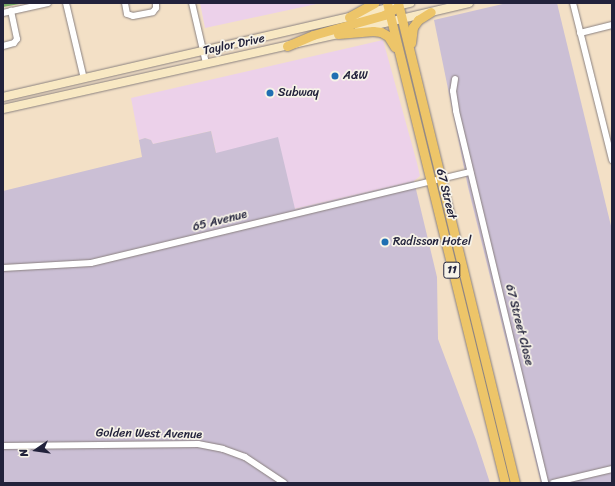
<!DOCTYPE html>
<html>
<head>
<meta charset="utf-8">
<style>
	body { margin:0 }
	#map { position:relative; width:615px; height:486px; overflow:hidden; background:#f3e0c6; font-family:Sriracha,sans-serif }
	div>[style] { position:absolute }
	.built>* { inset:0; background:#ecd1ea }
	.industrial>* { inset:0; background:#cbbfd5 }
	.forest>* { inset:0; background:#78aa65 }
	.roads { filter:drop-shadow(0 0 1px #8a8180) drop-shadow(0 0 1px #8a8180) }
	.minor>* { height:6px; margin:-3px; padding:0 3px; transform-origin:3px; border-radius:3px; background:#fff }
	.secondary>* { height:8px; margin:-4px; padding:0 4px; transform-origin:4px; border-radius:4px; background:#f8e8c3 }
	.primary>* { height:9px; margin:-4.5px; padding:0 4.5px; transform-origin:4.5px; border-radius:4.5px; background:#edc569 }
	.dots>* { width:11px; height:11px; translate:-50% -50%; box-sizing:border-box; border:2px solid #f7f3e8; border-radius:50% }
	span { translate:-50% -50%; white-space:nowrap; text-align:center; line-height:1.15; -webkit-text-stroke:3.5px #f7f3e8; paint-order:stroke }
	.shield-label span { padding:1px 3px; background:#f7f3e8; border:1px solid; border-radius:3px; -webkit-text-stroke-width:0 }
	.shield-label { font-size:11px; color:#22223b; font-weight:700 }
	.street-label { font-size:12px; color:#22223b }
	.poi-label { font-size:12px; color:#22223b }
	.left { translate:0 -50%; text-align:left }
	.frame { position:absolute; inset:0; border:4px solid #22223b; pointer-events:none }
	.north { position:absolute; left:16px; top:430px; width:40px; height:40px; -webkit-text-stroke:3px #f7f3e8; paint-order:stroke; rotate:257deg; font-size:11px; font-weight:700; line-height:16px; text-align:center; color:#22223b }
	.north::after { content:''; display:block; margin:auto; width:14px; height:18px; background:#22223b; clip-path:polygon(50% 0,100% 100%,50% 72%,0 100%) }
</style>
</head>
<body>
<div id="map">
	<div class="built">
		<i style="clip-path:polygon(200px 3px,321px 3px,205px 28px)"></i>
		<i style="clip-path:polygon(383px 40px,417px 163px,420px 176px,414px 181px,294px 209px,216px 153px,211px 131px,153px 144px,151px 140px,145px 138px,139px 140px,131px 98px)"></i>
	</div>
	<div class="industrial">
		<i style="clip-path:polygon(507px 3px,557px 3px,612px 230px,612px 483px,541px 483px,468px 187px,434px 20px)"></i>
		<i style="clip-path:polygon(211px 131px,216px 153px,278px 137px,295px 209px,414px 181px,437px 277px,438px 339px,476px 440px,490px 483px,3px 483px,3px 191px,142px 157px,139px 140px,145px 138px,151px 140px,153px 144px)"></i>
	</div>
	<div class="forest">
		<i style="clip-path:polygon(3px 3px,25px 3px,3px 7px)"></i>
	</div>
	<div class="roads">
		<div class="minor">
			<i style="left:66px;top:3px;width:78px;rotate:76.7deg"></i>
			<i style="left:125px;top:3px;width:11px;rotate:80deg"></i>
			<i style="left:127px;top:14px;width:6px;rotate:18deg"></i>
			<i style="left:133px;top:16px;width:20px;rotate:-11deg"></i>
			<i style="left:153px;top:12px;width:5px;rotate:-53deg"></i>
			<i style="left:156px;top:8px;width:5px;rotate:-90deg"></i>
			<i style="left:192px;top:3px;width:62px;rotate:76.9deg"></i>
			<i style="left:573px;top:3px;width:162px;rotate:76deg"></i>
			<i style="left:3px;top:13px;width:46px;rotate:-12.5deg"></i>
			<i style="left:580px;top:33px;width:33px;rotate:-14deg"></i>
			<i style="left:3px;top:46px;width:11px;rotate:-15deg"></i>
			<i style="left:14px;top:43px;width:5px;rotate:-53deg"></i>
			<i style="left:17px;top:39px;width:29px;rotate:-102deg"></i>
			<i style="left:455px;top:79px;width:12px;rotate:99deg"></i>
			<i style="left:453px;top:91px;width:20px;rotate:81deg"></i>
			<i style="left:456px;top:111px;width:382px;rotate:76.5deg"></i>
			<i style="left:3px;top:268px;width:88px;rotate:-3.3deg"></i>
			<i style="left:91px;top:263px;width:390px;rotate:-13.5deg"></i>
			<i style="left:3px;top:446px;width:195px;rotate:-0.6deg"></i>
			<i style="left:198px;top:444px;width:25px;rotate:11deg"></i>
			<i style="left:223px;top:449px;width:23px;rotate:20deg"></i>
			<i style="left:245px;top:457px;width:47px;rotate:33.7deg"></i>
			<i style="left:553px;top:483px;width:61px;rotate:-13.3deg"></i>
		</div>
		<div class="secondary">
			<i style="left:359px;top:29px;width:113px;rotate:-13.3deg"></i>
			<i style="left:3px;top:97px;width:418px;rotate:-13deg"></i>
			<i style="left:3px;top:109px;width:349px;rotate:-12.6deg"></i>
		</div>
		<div class="primary">
			<i style="left:387px;top:3px;width:494px;rotate:76.2deg"></i>
			<i style="left:398px;top:3px;width:494px;rotate:76.3deg"></i>
			<i style="left:349px;top:17px;width:29px;rotate:-29deg"></i>
			<i style="left:338px;top:34px;width:35px;rotate:-5deg"></i>
			<i style="left:373px;top:31px;width:8px;rotate:7deg"></i>
			<i style="left:381px;top:32px;width:8px;rotate:30deg"></i>
			<i style="left:388px;top:36px;width:13px;rotate:58deg"></i>
			<i style="left:411px;top:43px;width:16px;rotate:-83deg"></i>
			<i style="left:413px;top:27px;width:9px;rotate:-54deg"></i>
			<i style="left:418px;top:20px;width:15px;rotate:-32deg"></i>
			<i style="left:287px;top:46px;width:28px;rotate:-23deg"></i>
			<i style="left:313px;top:35px;width:74px;rotate:-15.7deg"></i>
			<i style="left:384px;top:15px;width:12px;rotate:-31deg"></i>
		</div>
	</div>
	<div class="dots">
		<i style="left:335px;top:76px;background:#1f6fb2"></i>
		<i style="left:270px;top:93px;background:#1f6fb2"></i>
		<i style="left:385px;top:242px;background:#1f6fb2"></i>
	</div>
	<div class="shield-label">
		<span style="left:452px;top:270px">11</span>
	</div>
	<div class="street-label">
		<span style="left:234px;top:45px;rotate:-12deg">Taylor Drive</span>
		<span style="left:446px;top:194px;rotate:76deg">67 Street</span>
		<span style="left:220px;top:221px;rotate:-14deg">65 Avenue</span>
		<span style="left:519px;top:325px;rotate:76deg">67 Street Close</span>
		<span style="left:149px;top:434px;rotate:1deg">Golden West Avenue</span>
	</div>
	<div class="poi-label">
		<span class="left" style="left:343px;top:76px">A&amp;W</span>
		<span class="left" style="left:278px;top:93px">Subway</span>
		<span class="left" style="left:393px;top:242px">Radisson Hotel</span>
	</div>
	<div class="frame"></div>
	<div class="north">N</div>
</div>
</body>
</html>
